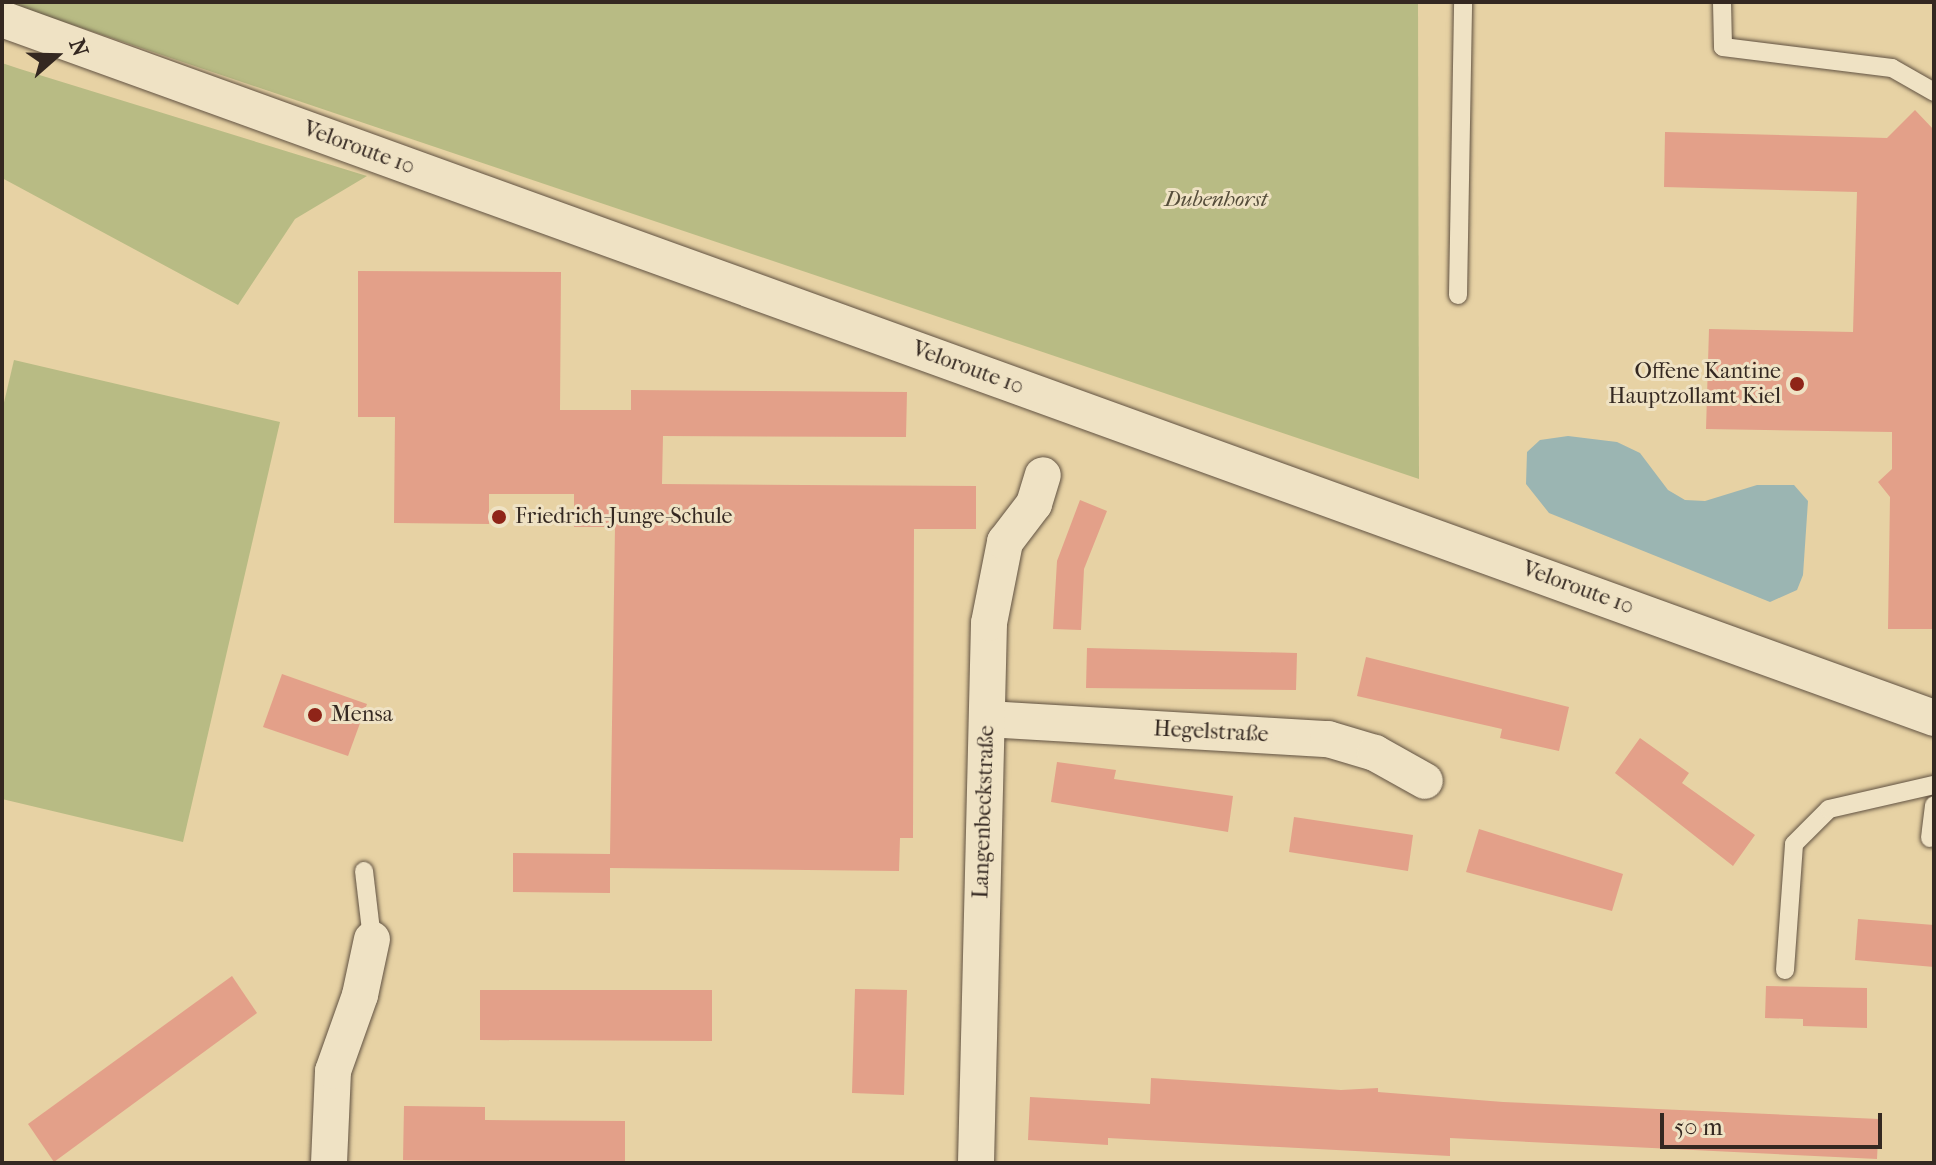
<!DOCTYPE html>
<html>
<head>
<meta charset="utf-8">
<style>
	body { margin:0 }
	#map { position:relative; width:1936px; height:1165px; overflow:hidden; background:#e7d2a4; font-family:"IM FELL French Canon",serif }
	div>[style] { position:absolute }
	.green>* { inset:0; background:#b8bb84 }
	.water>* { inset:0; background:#9bb5b2 }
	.building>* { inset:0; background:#e3a089 }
	.roads { filter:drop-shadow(0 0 2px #615242) drop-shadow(0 0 2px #615242) }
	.service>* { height:18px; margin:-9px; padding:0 9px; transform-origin:9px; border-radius:9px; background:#efe2c4 }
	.minor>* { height:36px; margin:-18px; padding:0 18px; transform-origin:18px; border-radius:18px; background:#efe2c4 }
	.dots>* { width:22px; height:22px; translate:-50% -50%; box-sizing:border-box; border:4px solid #efe2c4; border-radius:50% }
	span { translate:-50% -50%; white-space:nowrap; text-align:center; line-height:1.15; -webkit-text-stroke:6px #efe2c4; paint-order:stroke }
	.street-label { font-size:22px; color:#342821 }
	.park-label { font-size:22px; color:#554d3a; font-style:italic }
	.poi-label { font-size:22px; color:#342821 }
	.right { translate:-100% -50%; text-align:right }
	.left { translate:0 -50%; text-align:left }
	.frame { position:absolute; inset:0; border:4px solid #342821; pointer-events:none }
	.north { position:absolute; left:16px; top:16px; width:80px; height:80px; -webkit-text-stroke:6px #efe2c4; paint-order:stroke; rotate:70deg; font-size:22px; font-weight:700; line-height:32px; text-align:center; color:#342821 }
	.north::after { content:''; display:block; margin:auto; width:28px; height:36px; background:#342821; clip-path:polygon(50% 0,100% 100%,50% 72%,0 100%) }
	.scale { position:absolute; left:1660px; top:1113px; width:222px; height:36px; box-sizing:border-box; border:4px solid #342821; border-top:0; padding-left:10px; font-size:24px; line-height:28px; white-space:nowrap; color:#342821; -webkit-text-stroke:6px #efe2c4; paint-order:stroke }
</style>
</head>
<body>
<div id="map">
	<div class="green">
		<i style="clip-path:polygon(5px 2px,1418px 2px,1419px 479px)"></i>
		<i style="clip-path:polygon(2px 63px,20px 69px,367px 176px,295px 219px,238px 305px,2px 178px)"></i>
		<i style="clip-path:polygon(14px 360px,280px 422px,183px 842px,2px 799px,2px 411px)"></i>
	</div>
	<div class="water">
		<i style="clip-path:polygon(1568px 436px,1617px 442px,1640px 453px,1668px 490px,1685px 500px,1705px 501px,1757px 485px,1794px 485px,1808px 501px,1803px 575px,1797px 590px,1770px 602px,1549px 513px,1526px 484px,1527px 452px,1540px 440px)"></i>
	</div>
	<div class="building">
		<i style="clip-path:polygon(1915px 110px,1934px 130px,1934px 629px,1888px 629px,1890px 497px,1878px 482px,1892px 469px,1892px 432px,1706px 429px,1709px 329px,1853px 332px,1857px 192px,1664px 187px,1665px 132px,1887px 138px)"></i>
		<i style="clip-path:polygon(358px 271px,561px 272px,560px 410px,631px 410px,631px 390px,907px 392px,906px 437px,663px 436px,662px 484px,976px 486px,976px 529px,914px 529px,913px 838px,900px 838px,899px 871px,610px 868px,610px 893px,513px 892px,513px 853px,610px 854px,615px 527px,574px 527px,574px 494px,489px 494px,489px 524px,394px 523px,395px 417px,358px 417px)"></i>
		<i style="clip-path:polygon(1080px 500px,1107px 511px,1084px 569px,1081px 630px,1053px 629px,1057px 561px)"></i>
		<i style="clip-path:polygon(1087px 648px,1297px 653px,1296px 690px,1086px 688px)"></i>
		<i style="clip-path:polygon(1366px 657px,1569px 707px,1559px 751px,1500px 738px,1502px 729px,1357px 696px)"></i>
		<i style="clip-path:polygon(282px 674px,367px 704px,348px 756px,263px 727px)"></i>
		<i style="clip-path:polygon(1640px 738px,1689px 773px,1682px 783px,1755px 835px,1733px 866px,1615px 773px)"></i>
		<i style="clip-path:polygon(1057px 762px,1116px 770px,1114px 779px,1233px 796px,1228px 832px,1051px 802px)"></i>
		<i style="clip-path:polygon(1294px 817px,1413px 835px,1408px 871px,1289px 852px)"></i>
		<i style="clip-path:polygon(1479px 829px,1623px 874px,1612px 911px,1466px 872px)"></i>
		<i style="clip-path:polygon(1858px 919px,1934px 925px,1934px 967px,1855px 960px)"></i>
		<i style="clip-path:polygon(232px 976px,257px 1013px,54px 1162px,28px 1124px)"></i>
		<i style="clip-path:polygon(1766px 986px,1867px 988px,1867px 1028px,1803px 1026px,1803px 1019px,1765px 1018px)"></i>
		<i style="clip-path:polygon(855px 989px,907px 990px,904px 1095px,852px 1093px)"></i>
		<i style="clip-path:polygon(480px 990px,712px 990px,712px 1041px,480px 1040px)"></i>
		<i style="clip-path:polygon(1151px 1078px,1341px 1090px,1378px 1088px,1378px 1092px,1503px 1102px,1879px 1119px,1877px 1159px,1450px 1138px,1450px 1156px,1108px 1138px,1108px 1145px,1028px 1140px,1030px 1097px,1150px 1104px)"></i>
		<i style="clip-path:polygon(404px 1106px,485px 1107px,485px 1120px,625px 1121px,625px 1163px,403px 1160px)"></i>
	</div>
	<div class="roads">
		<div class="service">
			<i style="left:1722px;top:2px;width:45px;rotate:88.7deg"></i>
			<i style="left:1723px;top:47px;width:170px;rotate:7.1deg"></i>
			<i style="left:1892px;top:68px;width:48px;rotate:29.7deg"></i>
			<i style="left:1458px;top:295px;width:293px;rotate:-89deg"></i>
			<i style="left:1930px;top:838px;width:33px;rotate:-83deg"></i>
			<i style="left:364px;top:871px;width:68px;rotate:83.3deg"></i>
			<i style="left:1785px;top:970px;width:126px;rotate:-85.9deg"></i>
			<i style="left:1794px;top:844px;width:49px;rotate:-45deg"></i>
			<i style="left:1829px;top:809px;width:108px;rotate:-12.9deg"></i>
		</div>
		<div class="minor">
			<i style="left:2px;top:19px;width:2055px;rotate:19.89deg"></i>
			<i style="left:987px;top:719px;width:342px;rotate:3.4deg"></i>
			<i style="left:1328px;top:739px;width:49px;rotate:16.6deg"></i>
			<i style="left:1375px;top:753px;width:57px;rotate:29.2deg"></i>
			<i style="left:329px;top:1163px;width:92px;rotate:-87.5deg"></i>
			<i style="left:333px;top:1071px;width:81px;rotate:-70.4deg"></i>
			<i style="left:360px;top:995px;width:57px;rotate:-77.9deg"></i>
			<i style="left:976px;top:1163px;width:540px;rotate:-88.62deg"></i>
			<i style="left:989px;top:623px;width:83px;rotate:-78.8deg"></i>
			<i style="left:1005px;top:542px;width:48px;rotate:-52.7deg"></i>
			<i style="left:1034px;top:504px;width:30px;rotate:-73deg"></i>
		</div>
	</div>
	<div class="dots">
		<i style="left:1797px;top:384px;background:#8f2418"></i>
		<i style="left:499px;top:517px;background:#8f2418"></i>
		<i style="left:315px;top:715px;background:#8f2418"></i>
	</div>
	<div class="street-label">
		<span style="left:359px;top:148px;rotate:20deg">Veloroute 10</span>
		<span style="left:968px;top:368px;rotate:20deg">Veloroute 10</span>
		<span style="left:1578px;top:588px;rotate:20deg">Veloroute 10</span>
		<span style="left:1211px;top:732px;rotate:3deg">Hegelstraße</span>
		<span style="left:984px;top:812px;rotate:-88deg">Langenbeckstraße</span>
	</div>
	<div class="park-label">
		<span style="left:1216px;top:200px">Dubenhorst</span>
	</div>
	<div class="poi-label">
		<span class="right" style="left:1781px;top:384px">Offene Kantine<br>Hauptzollamt Kiel</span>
		<span class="left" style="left:515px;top:517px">Friedrich-Junge-Schule</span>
		<span class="left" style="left:331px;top:715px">Mensa</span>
	</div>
	<div class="frame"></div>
	<div class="north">N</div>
	<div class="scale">50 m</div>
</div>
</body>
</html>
